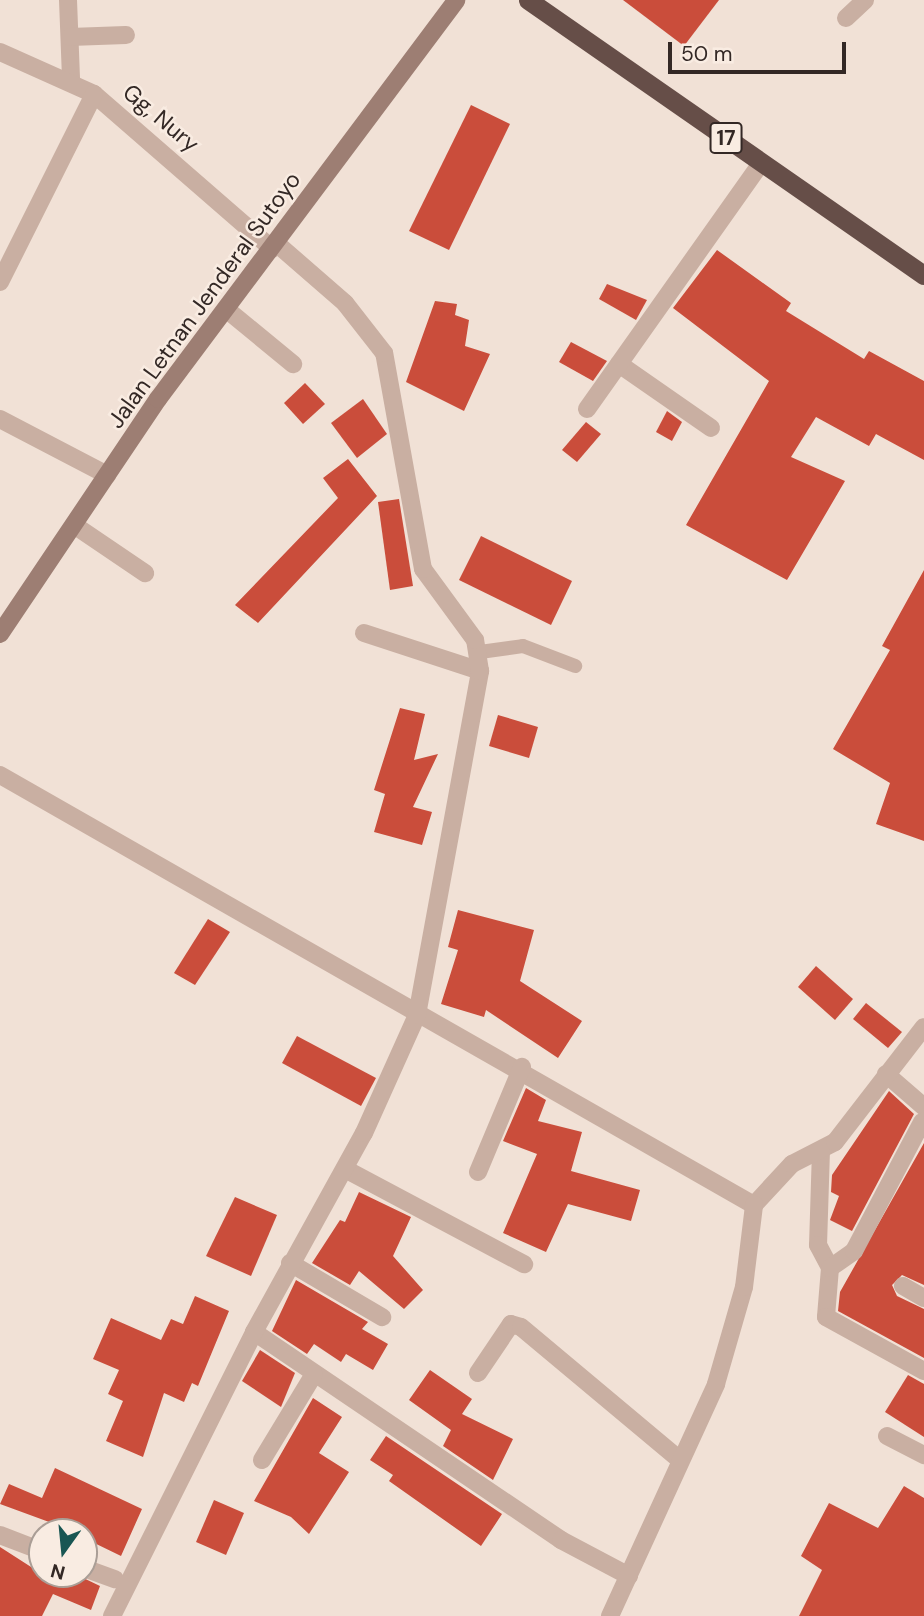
<!DOCTYPE html>
<html>
<head>
<meta charset="utf-8">
<style>
	body { margin:0 }
	#map { position:relative; width:924px; height:1616px; overflow:hidden; background:#f1e1d6; font-family:"DM Sans",sans-serif }
	div>[style] { position:absolute }
	.building>* { inset:0; background:#ca4d3b }
	.service>* { height:14px; margin:-7px; padding:0 7px; transform-origin:7px; border-radius:7px; background:#c9afa2 }
	.minor>* { height:18px; margin:-9px; padding:0 9px; transform-origin:9px; border-radius:9px; background:#c9afa2 }
	.secondary>* { height:18px; margin:-9px; padding:0 9px; transform-origin:9px; border-radius:9px; background:#9d7e73 }
	.trunk>* { height:19px; margin:-9.5px; padding:0 9.5px; transform-origin:9.5px; border-radius:9.5px; background:#664e48 }
	span { translate:-50% -50%; white-space:nowrap; text-align:center; line-height:1.15; -webkit-text-stroke:5px #f9ece2; paint-order:stroke }
	.shield-label span { padding:2px 5px; background:#f9ece2; border:2px solid; border-radius:5px; -webkit-text-stroke-width:0 }
	.shield-label { font-size:21px; color:#332825; font-weight:700 }
	.street-label { font-size:23px; color:#332825 }
	.north { position:absolute; left:28px; top:1518px; width:70px; height:70px; box-sizing:border-box; background:#f9ece2; border:2px solid #aa9e96; border-radius:50%; rotate:195deg; font-size:19px; font-weight:700; line-height:28px; text-align:center; color:#332825 }
	.north::after { content:''; display:block; margin:auto; width:24px; height:32px; background:#195653; clip-path:polygon(50% 0,100% 100%,50% 72%,0 100%) }
	.scale { position:absolute; left:668px; top:42px; width:178px; height:32px; box-sizing:border-box; border:4px solid #332825; border-top:0; padding-left:9px; font-size:21px; line-height:24px; white-space:nowrap; color:#332825; -webkit-text-stroke:5px #f9ece2; paint-order:stroke }
</style>
</head>
<body>
<div id="map">
	<div class="building">
		<i style="clip-path:polygon(623px 0,719px 0,684px 46px)"></i>
		<i style="clip-path:polygon(471px 105px,510px 124px,449px 250px,409px 231px)"></i>
		<i style="clip-path:polygon(717px 250px,791px 303px,786px 311px,864px 359px,869px 351px,924px 381px,924px 460px,876px 434px,869px 446px,816px 417px,791px 457px,845px 481px,787px 580px,686px 525px,769px 381px,673px 308px)"></i>
		<i style="clip-path:polygon(607px 284px,647px 300px,636px 320px,599px 299px)"></i>
		<i style="clip-path:polygon(435px 301px,457px 304px,455px 315px,469px 320px,465px 346px,490px 354px,464px 411px,406px 382px)"></i>
		<i style="clip-path:polygon(571px 342px,607px 361px,593px 381px,559px 362px)"></i>
		<i style="clip-path:polygon(305px 383px,325px 404px,303px 424px,284px 403px)"></i>
		<i style="clip-path:polygon(363px 399px,387px 434px,357px 458px,331px 423px)"></i>
		<i style="clip-path:polygon(667px 411px,682px 422px,672px 441px,656px 432px)"></i>
		<i style="clip-path:polygon(586px 422px,601px 434px,577px 462px,562px 450px)"></i>
		<i style="clip-path:polygon(348px 459px,377px 496px,258px 623px,235px 605px,338px 498px,323px 478px)"></i>
		<i style="clip-path:polygon(399px 499px,413px 586px,390px 590px,378px 502px)"></i>
		<i style="clip-path:polygon(481px 536px,572px 581px,551px 625px,459px 580px)"></i>
		<i style="clip-path:polygon(924px 570px,924px 841px,876px 824px,890px 783px,833px 749px,890px 650px,882px 646px)"></i>
		<i style="clip-path:polygon(400px 708px,425px 714px,414px 760px,438px 754px,413px 807px,432px 812px,422px 845px,374px 832px,385px 794px,374px 790px)"></i>
		<i style="clip-path:polygon(498px 715px,538px 727px,529px 758px,489px 746px)"></i>
		<i style="clip-path:polygon(458px 910px,534px 930px,520px 981px,582px 1021px,558px 1058px,486px 1010px,484px 1017px,441px 1004px,458px 950px,448px 947px)"></i>
		<i style="clip-path:polygon(208px 919px,230px 932px,195px 985px,174px 973px)"></i>
		<i style="clip-path:polygon(816px 966px,853px 999px,835px 1020px,798px 987px)"></i>
		<i style="clip-path:polygon(866px 1003px,902px 1032px,888px 1048px,853px 1019px)"></i>
		<i style="clip-path:polygon(297px 1036px,376px 1078px,361px 1106px,282px 1063px)"></i>
		<i style="clip-path:polygon(526px 1088px,546px 1100px,538px 1121px,582px 1132px,571px 1171px,640px 1190px,631px 1221px,568px 1204px,546px 1252px,503px 1233px,537px 1154px,503px 1141px)"></i>
		<i style="clip-path:polygon(889px 1091px,914px 1114px,852px 1231px,830px 1220px,839px 1196px,831px 1192px,832px 1175px)"></i>
		<i style="clip-path:polygon(924px 1143px,924px 1285px,902px 1275px,892px 1285px,897px 1296px,924px 1309px,924px 1358px,838px 1311px,840px 1292px)"></i>
		<i style="clip-path:polygon(359px 1192px,411px 1217px,393px 1256px,423px 1290px,404px 1309px,359px 1271px,350px 1285px,312px 1263px,340px 1220px,345px 1222px)"></i>
		<i style="clip-path:polygon(235px 1197px,277px 1215px,251px 1276px,206px 1256px)"></i>
		<i style="clip-path:polygon(296px 1280px,368px 1322px,362px 1329px,388px 1344px,373px 1370px,346px 1354px,341px 1362px,314px 1344px,307px 1354px,272px 1331px)"></i>
		<i style="clip-path:polygon(195px 1296px,229px 1311px,198px 1386px,192px 1383px,184px 1402px,164px 1393px,143px 1457px,106px 1441px,123px 1401px,108px 1394px,119px 1370px,93px 1359px,111px 1318px,161px 1340px,171px 1319px,183px 1324px)"></i>
		<i style="clip-path:polygon(260px 1350px,295px 1373px,281px 1407px,242px 1381px)"></i>
		<i style="clip-path:polygon(430px 1370px,472px 1399px,462px 1414px,513px 1439px,493px 1480px,443px 1446px,451px 1430px,409px 1400px)"></i>
		<i style="clip-path:polygon(908px 1375px,924px 1384px,924px 1437px,885px 1412px)"></i>
		<i style="clip-path:polygon(313px 1398px,342px 1417px,319px 1453px,349px 1472px,309px 1534px,291px 1517px,254px 1501px)"></i>
		<i style="clip-path:polygon(386px 1436px,502px 1514px,481px 1546px,389px 1481px,393px 1475px,370px 1460px)"></i>
		<i style="clip-path:polygon(55px 1468px,142px 1509px,121px 1556px,84px 1538px,84px 1532px,58px 1532px,60px 1526px,0 1504px,9px 1484px,42px 1498px)"></i>
		<i style="clip-path:polygon(904px 1486px,924px 1498px,924px 1616px,799px 1616px,822px 1570px,801px 1556px,829px 1503px,878px 1528px)"></i>
		<i style="clip-path:polygon(214px 1500px,244px 1513px,226px 1555px,196px 1542px)"></i>
		<i style="clip-path:polygon(0 1547px,42px 1574px,75px 1574px,100px 1586px,91px 1610px,53px 1594px,42px 1616px,0 1616px)"></i>
	</div>
	<div class="service">
		<i style="left:480px;top:652px;width:43px;rotate:-7.9deg"></i>
		<i style="left:523px;top:646px;width:56px;rotate:21deg"></i>
	</div>
	<div class="minor">
		<i style="left:68px;top:0;width:79px;rotate:87.8deg"></i>
		<i style="left:846px;top:18px;width:26px;rotate:-43deg"></i>
		<i style="left:70px;top:37px;width:56px;rotate:-2deg"></i>
		<i style="left:0;top:52px;width:103px;rotate:24.1deg"></i>
		<i style="left:94px;top:94px;width:236px;rotate:41deg"></i>
		<i style="left:0;top:282px;width:210px;rotate:-63.4deg"></i>
		<i style="left:226px;top:309px;width:87px;rotate:39.4deg"></i>
		<i style="left:619px;top:364px;width:112px;rotate:34.8deg"></i>
		<i style="left:587px;top:409px;width:301px;rotate:-54.7deg"></i>
		<i style="left:0;top:419px;width:121px;rotate:27.6deg"></i>
		<i style="left:74px;top:525px;width:86px;rotate:34.1deg"></i>
		<i style="left:364px;top:633px;width:122px;rotate:18.1deg"></i>
		<i style="left:0;top:775px;width:868px;rotate:29.7deg"></i>
		<i style="left:886px;top:1074px;width:50px;rotate:41deg"></i>
		<i style="left:821px;top:1150px;width:95px;rotate:91.8deg"></i>
		<i style="left:818px;top:1245px;width:26px;rotate:62deg"></i>
		<i style="left:830px;top:1268px;width:49px;rotate:94.7deg"></i>
		<i style="left:826px;top:1317px;width:112px;rotate:28.9deg"></i>
		<i style="left:345px;top:1169px;width:203px;rotate:28deg"></i>
		<i style="left:478px;top:1172px;width:114px;rotate:-67.3deg"></i>
		<i style="left:754px;top:1205px;width:56px;rotate:-47.2deg"></i>
		<i style="left:792px;top:1164px;width:48px;rotate:-27.1deg"></i>
		<i style="left:835px;top:1142px;width:145px;rotate:-52.3deg"></i>
		<i style="left:290px;top:1263px;width:107px;rotate:30.4deg"></i>
		<i style="left:830px;top:1268px;width:29px;rotate:-35deg"></i>
		<i style="left:854px;top:1251px;width:146px;rotate:-62.2deg"></i>
		<i style="left:903px;top:1286px;width:24px;rotate:30deg"></i>
		<i style="left:254px;top:1332px;width:371px;rotate:34.1deg"></i>
		<i style="left:561px;top:1540px;width:77px;rotate:27.9deg"></i>
		<i style="left:478px;top:1373px;width:59px;rotate:-56deg"></i>
		<i style="left:511px;top:1324px;width:10px;rotate:17deg"></i>
		<i style="left:521px;top:1327px;width:207px;rotate:39.9deg"></i>
		<i style="left:887px;top:1436px;width:42px;rotate:27.2deg"></i>
		<i style="left:262px;top:1460px;width:100px;rotate:-58.8deg"></i>
		<i style="left:0;top:1535px;width:45px;rotate:20.9deg"></i>
		<i style="left:84px;top:1568px;width:33px;rotate:20deg"></i>
		<i style="left:112px;top:1616px;width:318px;rotate:-63.4deg"></i>
		<i style="left:254px;top:1332px;width:227px;rotate:-61.1deg"></i>
		<i style="left:364px;top:1133px;width:129px;rotate:-65.8deg"></i>
		<i style="left:417px;top:1015px;width:350px;rotate:-79.6deg"></i>
		<i style="left:480px;top:671px;width:31px;rotate:-99deg"></i>
		<i style="left:475px;top:640px;width:88px;rotate:-126.2deg"></i>
		<i style="left:423px;top:569px;width:219px;rotate:-100.2deg"></i>
		<i style="left:384px;top:353px;width:63px;rotate:-128deg"></i>
		<i style="left:345px;top:303px;width:91px;rotate:-139deg"></i>
		<i style="left:610px;top:1616px;width:255px;rotate:-65.4deg"></i>
		<i style="left:716px;top:1384px;width:101px;rotate:-73.9deg"></i>
		<i style="left:744px;top:1287px;width:83px;rotate:-83deg"></i>
	</div>
	<div class="secondary">
		<i style="left:0;top:634px;width:283px;rotate:-56.1deg"></i>
		<i style="left:158px;top:399px;width:498px;rotate:-53.2deg"></i>
	</div>
	<div class="trunk">
		<i style="left:528px;top:0;width:482px;rotate:34.8deg"></i>
	</div>
	<div class="shield-label">
		<span style="left:726px;top:138px">17</span>
	</div>
	<div class="street-label">
		<span style="left:161px;top:118px;rotate:40deg">Gg, Nury</span>
		<span style="left:204px;top:300px;rotate:-54deg">Jalan Letnan Jenderal Sutoyo</span>
	</div>
	<div class="north">N</div>
	<div class="scale">50 m</div>
</div>
</body>
</html>
